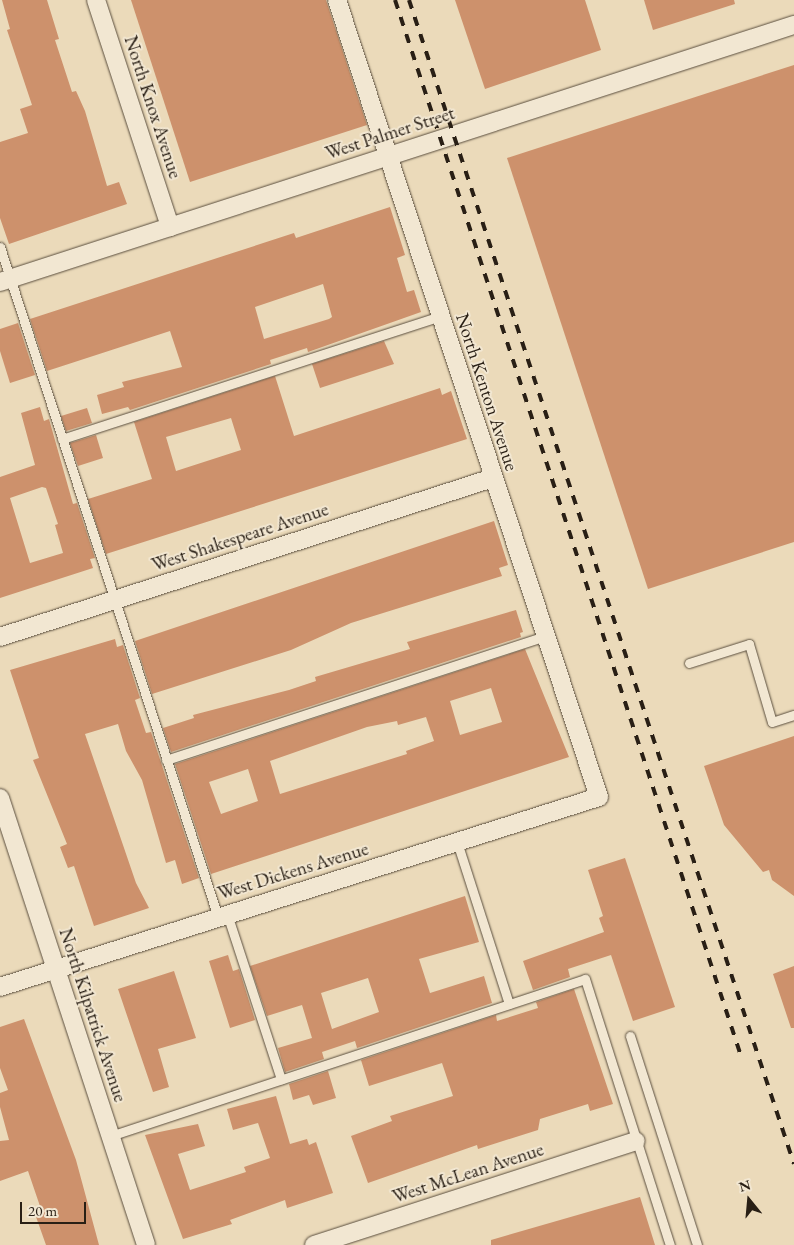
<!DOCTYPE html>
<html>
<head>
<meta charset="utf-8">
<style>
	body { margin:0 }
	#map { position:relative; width:794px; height:1245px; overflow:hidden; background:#ebdaba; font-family:"EB Garamond",serif }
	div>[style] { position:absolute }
	.building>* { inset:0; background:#cd916c }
	.roads { filter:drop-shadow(0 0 1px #5a4e3e) drop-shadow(0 0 1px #5a4e3e) }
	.service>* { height:9px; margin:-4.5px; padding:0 4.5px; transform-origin:4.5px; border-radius:4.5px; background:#f2e7d2 }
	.minor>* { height:18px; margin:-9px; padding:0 9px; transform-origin:9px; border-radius:9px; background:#f2e7d2 }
	.rail>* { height:4px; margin-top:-2px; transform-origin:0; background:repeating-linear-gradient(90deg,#291f15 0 9px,transparent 0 18px) }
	span { translate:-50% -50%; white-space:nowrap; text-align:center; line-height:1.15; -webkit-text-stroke:4px #f2e7d2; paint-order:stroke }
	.street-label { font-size:19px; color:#291f15 }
	.north { position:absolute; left:724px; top:1175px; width:50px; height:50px; -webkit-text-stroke:4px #f2e7d2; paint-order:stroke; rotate:343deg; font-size:14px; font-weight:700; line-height:20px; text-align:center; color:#291f15 }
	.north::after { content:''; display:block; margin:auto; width:18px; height:22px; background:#291f15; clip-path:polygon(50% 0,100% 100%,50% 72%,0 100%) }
	.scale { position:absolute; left:20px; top:1202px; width:66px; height:22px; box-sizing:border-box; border:2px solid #291f15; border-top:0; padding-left:6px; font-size:15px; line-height:18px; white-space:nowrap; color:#291f15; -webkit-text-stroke:4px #f2e7d2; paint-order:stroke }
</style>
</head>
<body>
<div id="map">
	<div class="building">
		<i style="clip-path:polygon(2px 0,47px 0,59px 39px,55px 40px,72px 92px,76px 91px,85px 111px,107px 186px,119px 182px,127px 204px,9px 244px,0 218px,0 142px,28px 133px,20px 109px,32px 105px,7px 30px,10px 29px)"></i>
		<i style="clip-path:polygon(131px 0,326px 0,367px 125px,190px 182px)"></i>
		<i style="clip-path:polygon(455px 0,585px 0,601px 50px,485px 89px)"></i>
		<i style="clip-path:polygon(644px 0,734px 0,735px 4px,653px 30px)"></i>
		<i style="clip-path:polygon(794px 65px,794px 542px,648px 589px,507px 158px)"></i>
		<i style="clip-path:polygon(evenodd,390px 207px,405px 255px,397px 258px,407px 292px,414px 290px,421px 312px,308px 352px,307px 348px,270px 360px,271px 364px,130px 410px,128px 407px,102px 414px,97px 395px,124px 387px,122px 382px,182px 367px,170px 331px,47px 371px,30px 319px,294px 233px,296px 238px,390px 207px,323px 284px,332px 317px,329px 319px,264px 339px,255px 307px,323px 284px)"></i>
		<i style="clip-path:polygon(18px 323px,35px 375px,10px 383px,0 351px,0 329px)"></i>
		<i style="clip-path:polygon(384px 341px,394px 364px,320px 388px,312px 364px)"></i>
		<i style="clip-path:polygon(evenodd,275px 376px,294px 436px,440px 388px,442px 395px,451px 391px,467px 439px,106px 554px,88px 499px,152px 479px,134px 422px,275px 376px,231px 418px,241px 450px,176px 471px,166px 437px,231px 418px)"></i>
		<i style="clip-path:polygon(evenodd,40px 407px,44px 421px,49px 419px,73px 504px,77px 503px,95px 558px,90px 559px,93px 568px,0 598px,0 477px,35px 465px,21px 413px,40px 407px,42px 487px,46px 488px,58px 524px,55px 525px,63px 553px,30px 563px,10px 498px,42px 487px)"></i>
		<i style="clip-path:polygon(87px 408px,92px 423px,66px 431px,61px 416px)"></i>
		<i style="clip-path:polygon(96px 435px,103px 458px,78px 466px,70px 443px)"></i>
		<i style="clip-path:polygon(494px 521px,508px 565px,499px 568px,502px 576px,351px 623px,291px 650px,152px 694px,135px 641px)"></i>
		<i style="clip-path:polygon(516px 610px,523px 632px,520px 633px,521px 637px,171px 752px,163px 728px,194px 718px,193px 715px,289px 690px,316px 681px,315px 677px,410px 649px,407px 642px)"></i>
		<i style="clip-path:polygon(115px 639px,117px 647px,123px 645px,140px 698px,135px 700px,146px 733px,151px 732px,199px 878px,182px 884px,175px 860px,166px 863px,142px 780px,126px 751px,118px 724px,85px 734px,136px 883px,149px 908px,94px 926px,74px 866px,68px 868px,60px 847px,67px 844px,33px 760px,39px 758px,10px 670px)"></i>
		<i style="clip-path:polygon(evenodd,525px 649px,569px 757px,211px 874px,175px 764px,525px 649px,491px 688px,502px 722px,460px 735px,450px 701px,491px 688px,525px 649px,426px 717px,434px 741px,406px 751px,407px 754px,280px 794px,270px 761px,367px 727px,397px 721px,398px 725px,426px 717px,525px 649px,248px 769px,258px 801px,221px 814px,209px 782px,248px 769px)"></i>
		<i style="clip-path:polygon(794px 736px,794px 896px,772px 880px,769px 870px,763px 872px,724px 825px,704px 766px)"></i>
		<i style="clip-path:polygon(625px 858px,675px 1007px,633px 1021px,611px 955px,568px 969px,570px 977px,533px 990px,523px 961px,604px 932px,599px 918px,603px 916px,588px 870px)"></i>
		<i style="clip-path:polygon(evenodd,465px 896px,479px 942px,419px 959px,430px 993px,484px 976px,492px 1003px,357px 1048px,355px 1041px,322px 1052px,324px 1059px,285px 1072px,278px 1048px,312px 1038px,302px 1005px,267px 1016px,250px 966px,465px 896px,368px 978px,379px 1012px,332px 1029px,321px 993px,368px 978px)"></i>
		<i style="clip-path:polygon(228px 955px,233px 971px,239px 969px,255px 1020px,230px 1028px,209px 961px)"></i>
		<i style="clip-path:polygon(794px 966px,794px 1028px,791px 1028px,773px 974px)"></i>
		<i style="clip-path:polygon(174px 971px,196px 1038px,158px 1049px,169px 1087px,153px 1092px,118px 989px)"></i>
		<i style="clip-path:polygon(574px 989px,613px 1104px,590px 1111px,588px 1104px,540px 1119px,538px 1130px,478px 1149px,477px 1145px,368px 1183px,351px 1136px,392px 1121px,390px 1116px,453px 1096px,442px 1063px,369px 1086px,361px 1060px,496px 1015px,497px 1021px,538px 1008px,536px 1002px)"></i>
		<i style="clip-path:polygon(24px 1019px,76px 1160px,99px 1245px,46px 1245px,35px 1214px,42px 1212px,28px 1171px,0 1181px,0 1141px,9px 1140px,0 1107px,0 1093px,8px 1090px,0 1068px,0 1027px)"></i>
		<i style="clip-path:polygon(328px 1071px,336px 1098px,313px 1105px,309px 1095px,293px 1100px,289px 1084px)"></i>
		<i style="clip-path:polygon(276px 1096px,290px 1144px,307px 1139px,309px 1145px,316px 1142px,333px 1193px,287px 1208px,285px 1200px,230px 1220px,232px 1224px,183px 1239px,145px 1135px,198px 1124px,205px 1146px,178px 1154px,190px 1190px,246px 1172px,244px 1167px,270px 1158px,258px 1123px,233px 1130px,227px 1109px)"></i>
		<i style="clip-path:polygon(640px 1197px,655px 1245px,491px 1245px,491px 1240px)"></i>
	</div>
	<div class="roads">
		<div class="service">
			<i style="left:0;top:247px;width:705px;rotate:71.98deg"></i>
			<i style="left:62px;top:439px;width:398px;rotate:-18deg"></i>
			<i style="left:689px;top:663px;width:63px;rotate:-17.6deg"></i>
			<i style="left:749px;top:644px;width:81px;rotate:73.6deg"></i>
			<i style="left:772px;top:722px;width:23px;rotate:-18deg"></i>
			<i style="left:166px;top:760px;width:399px;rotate:-18.1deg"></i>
			<i style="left:457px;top:842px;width:170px;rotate:72.2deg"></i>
			<i style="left:227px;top:914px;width:174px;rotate:71.9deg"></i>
			<i style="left:630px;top:1036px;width:219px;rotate:72.2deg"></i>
			<i style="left:110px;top:1136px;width:500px;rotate:-18.29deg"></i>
			<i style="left:585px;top:979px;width:279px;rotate:72.3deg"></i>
		</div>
		<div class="minor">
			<i style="left:96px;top:0;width:239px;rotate:71.9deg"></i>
			<i style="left:0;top:282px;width:835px;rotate:-17.94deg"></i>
			<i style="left:0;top:637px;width:518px;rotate:-17.88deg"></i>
			<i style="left:0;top:798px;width:470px;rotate:71.9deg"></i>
			<i style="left:0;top:987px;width:628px;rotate:-17.6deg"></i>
			<i style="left:599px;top:797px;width:839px;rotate:-108.2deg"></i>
			<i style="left:314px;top:1245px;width:338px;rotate:-17.9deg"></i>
		</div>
	</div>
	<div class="rail">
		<i style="left:395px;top:0;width:1108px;rotate:71.86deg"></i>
		<i style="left:409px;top:0;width:1226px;rotate:71.7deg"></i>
	</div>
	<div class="street-label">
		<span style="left:153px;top:107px;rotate:72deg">North Knox Avenue</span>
		<span style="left:390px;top:133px;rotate:-18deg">West Palmer Street</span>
		<span style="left:487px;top:392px;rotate:72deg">North Kenton Avenue</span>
		<span style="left:240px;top:537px;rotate:-18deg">West Shakespeare Avenue</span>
		<span style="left:293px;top:871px;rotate:-17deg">West Dickens Avenue</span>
		<span style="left:93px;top:1015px;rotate:72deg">North Kilpatrick Avenue</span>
		<span style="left:468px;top:1173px;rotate:-18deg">West McLean Avenue</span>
	</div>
	<div class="north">N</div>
	<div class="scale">20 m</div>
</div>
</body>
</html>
